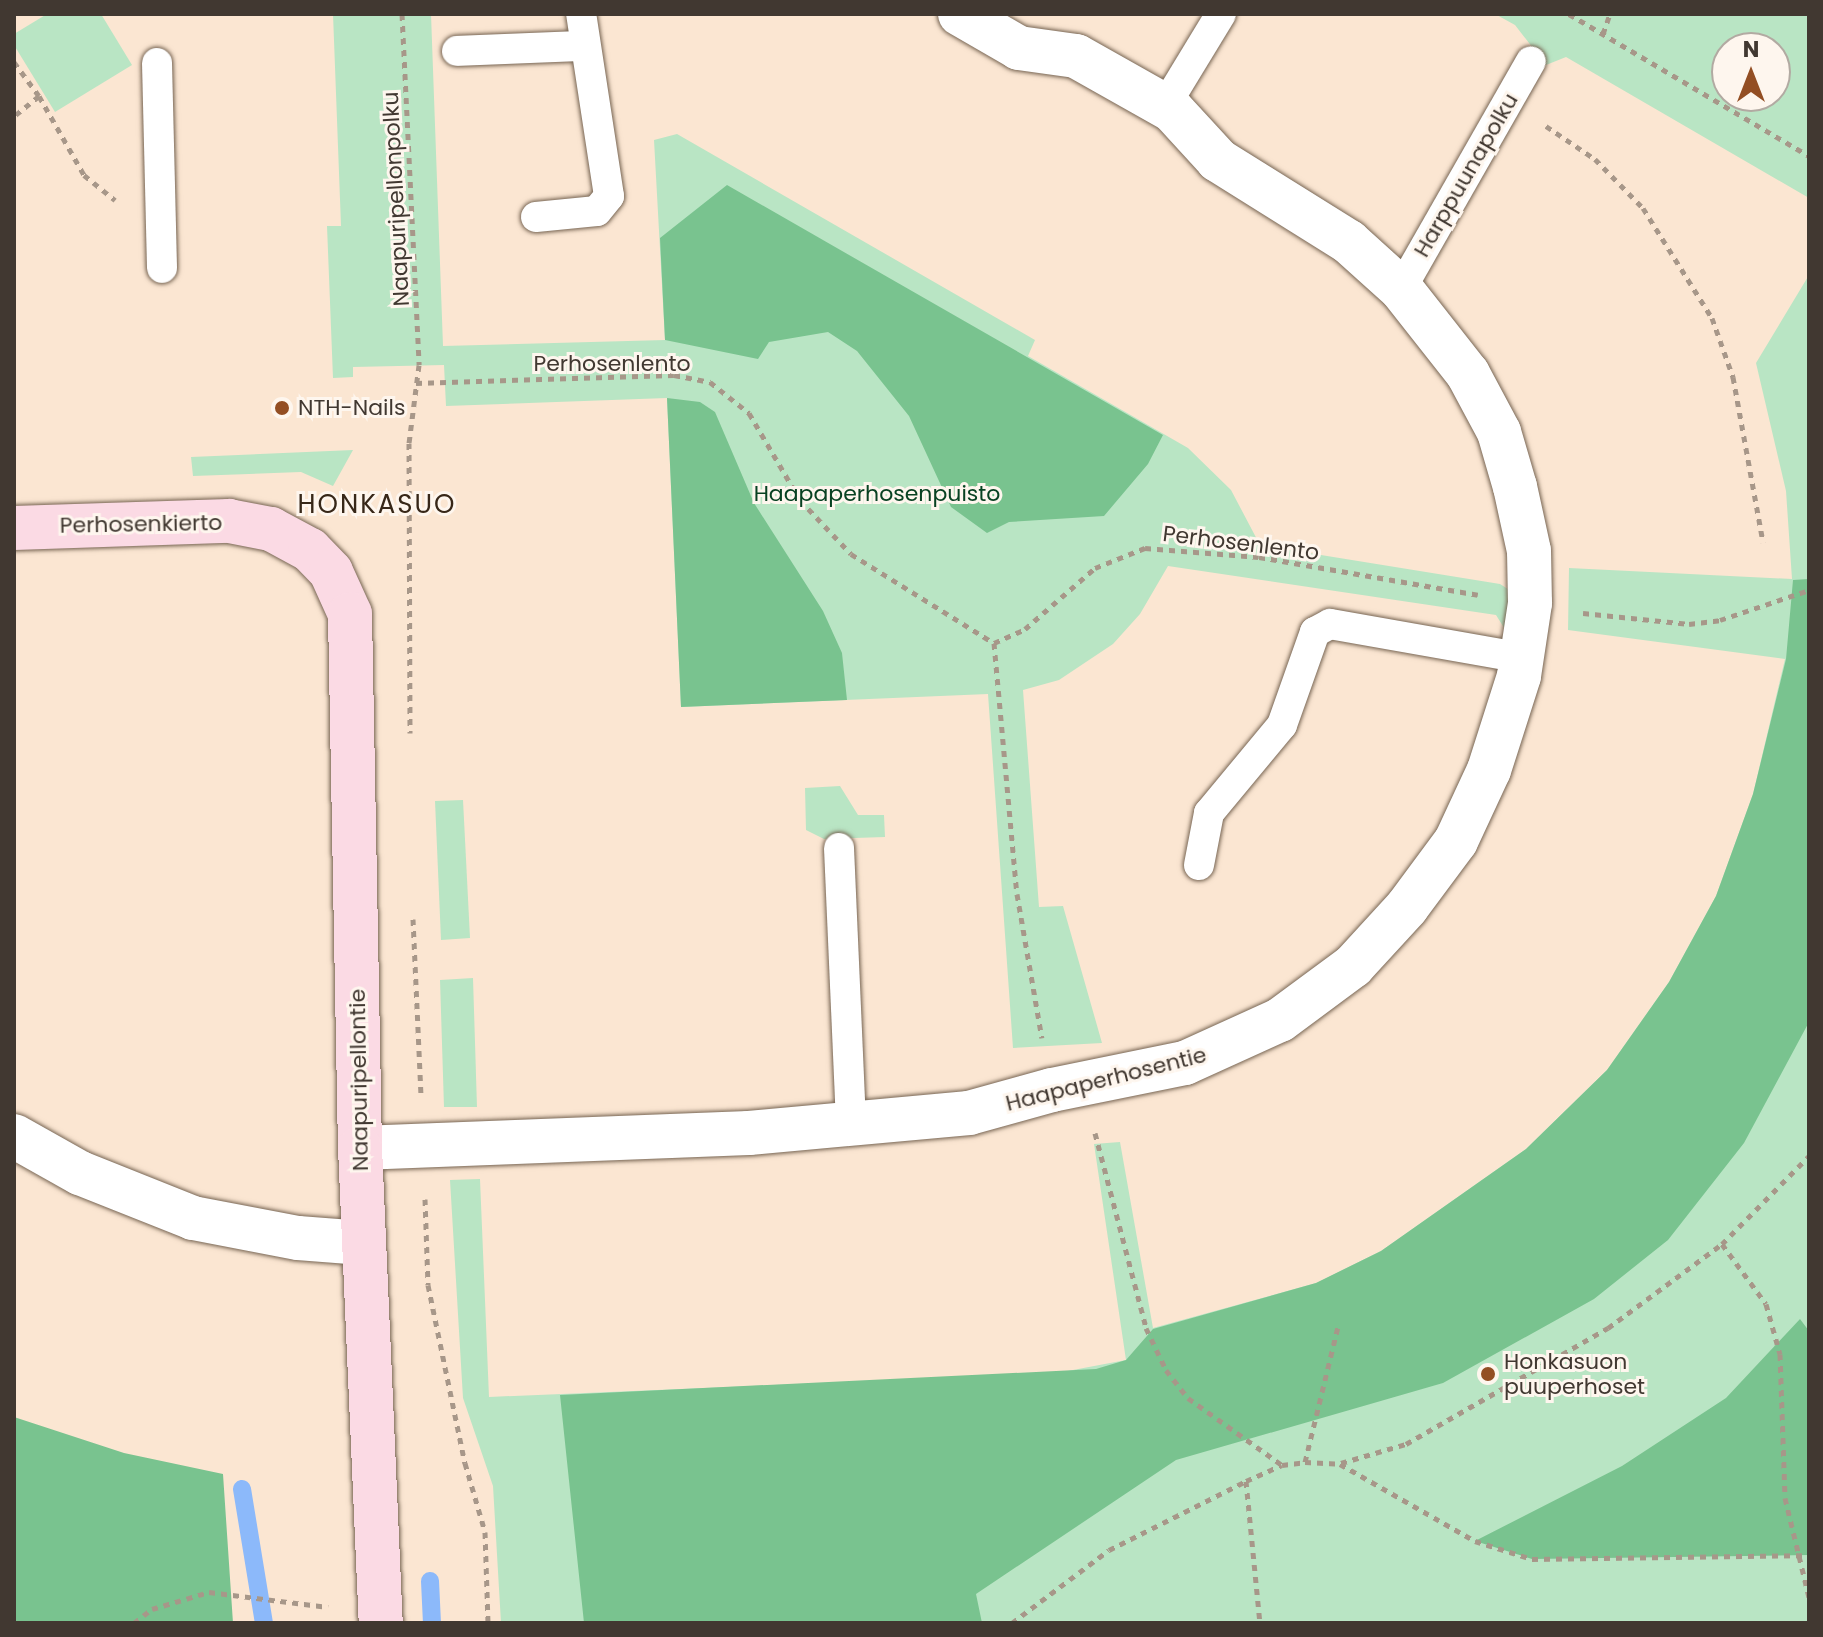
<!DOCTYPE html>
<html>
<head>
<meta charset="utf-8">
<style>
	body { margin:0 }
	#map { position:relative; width:1823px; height:1637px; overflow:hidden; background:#fbe6d2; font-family:Poppins,sans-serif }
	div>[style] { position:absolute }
	.green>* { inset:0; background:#b9e5c4 }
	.forest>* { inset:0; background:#79c38f }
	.stream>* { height:18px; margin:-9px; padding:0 9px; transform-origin:9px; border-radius:9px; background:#8cb9fa }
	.path>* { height:5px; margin-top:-2.5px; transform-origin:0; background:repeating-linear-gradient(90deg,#a79789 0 6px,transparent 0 12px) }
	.roads { filter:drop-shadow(0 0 2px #776553) drop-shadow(0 0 2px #776553) }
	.lane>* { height:30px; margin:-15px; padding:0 15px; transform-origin:15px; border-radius:15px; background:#fff }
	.street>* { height:44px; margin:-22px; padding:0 22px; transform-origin:22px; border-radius:22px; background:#fff }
	.secondary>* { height:44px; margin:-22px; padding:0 22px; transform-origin:22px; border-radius:22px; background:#fbdae4 }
	.dots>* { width:22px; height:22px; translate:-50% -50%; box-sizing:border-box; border:4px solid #fef6ee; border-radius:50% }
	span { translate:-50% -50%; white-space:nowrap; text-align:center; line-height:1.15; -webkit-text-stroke:6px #fef6ee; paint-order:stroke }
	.street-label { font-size:22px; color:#413831 }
	.poi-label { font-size:22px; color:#413831 }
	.left { translate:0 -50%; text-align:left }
	.park-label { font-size:22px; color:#084222 }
	.quarter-label { font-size:26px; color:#372718; letter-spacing:2px }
	.frame { position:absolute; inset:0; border:16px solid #413831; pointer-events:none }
	.north { position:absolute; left:1711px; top:32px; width:80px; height:80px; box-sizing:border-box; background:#fef6ee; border:2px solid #b2aaa2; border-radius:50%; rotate:0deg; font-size:22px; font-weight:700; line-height:32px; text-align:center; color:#413831 }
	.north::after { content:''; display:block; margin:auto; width:28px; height:36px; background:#934e23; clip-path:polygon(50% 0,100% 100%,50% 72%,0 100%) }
</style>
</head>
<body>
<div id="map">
	<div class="green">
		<i style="clip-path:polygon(47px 14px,101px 14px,132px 65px,55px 112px,14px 45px,14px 34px)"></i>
		<i style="clip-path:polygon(333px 14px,431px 14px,443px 346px,665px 340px,654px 140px,677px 134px,1035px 340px,1028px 356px,1188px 448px,1231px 490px,1260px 545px,1500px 584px,1530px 603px,1523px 658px,1496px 615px,1168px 566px,1140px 614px,1113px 644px,1059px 680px,1023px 690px,1039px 907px,1063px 906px,1102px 1043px,1013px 1048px,988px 694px,681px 707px,667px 398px,446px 406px,444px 365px,353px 367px,353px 377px,333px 378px,327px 226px,341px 226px)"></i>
		<i style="clip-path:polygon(evenodd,1495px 14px,1809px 14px,1809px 198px,1566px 57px,1546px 65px,1515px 25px,1495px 14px,1727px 48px,1775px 48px,1775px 96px,1727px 96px,1727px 48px)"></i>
		<i style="clip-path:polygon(1809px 275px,1809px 1623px,501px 1623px,493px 1486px,463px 1398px,450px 1180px,480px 1179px,489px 1397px,1057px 1373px,1126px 1360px,1094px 1144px,1120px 1142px,1153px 1328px,1316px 1283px,1381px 1251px,1526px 1149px,1607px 1070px,1669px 982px,1716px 896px,1753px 794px,1785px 659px,1568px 630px,1569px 568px,1792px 579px,1786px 491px,1756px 363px)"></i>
		<i style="clip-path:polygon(353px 450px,333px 486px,301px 472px,193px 476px,191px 457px)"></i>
		<i style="clip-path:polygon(840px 786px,858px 815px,884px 815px,885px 837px,824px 839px,806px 830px,805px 788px)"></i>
		<i style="clip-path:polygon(463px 800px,470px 938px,441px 940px,435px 801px)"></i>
		<i style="clip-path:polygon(473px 978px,477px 1107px,444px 1107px,440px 980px)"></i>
	</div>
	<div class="forest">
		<i style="clip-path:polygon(727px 185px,1163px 435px,1148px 464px,1104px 516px,1009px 522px,987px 533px,951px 507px,909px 416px,857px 351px,828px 332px,769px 342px,758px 359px,665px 340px,660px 238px)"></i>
		<i style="clip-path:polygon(667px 398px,700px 402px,715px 412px,754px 503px,823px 611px,842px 653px,847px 700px,681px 707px)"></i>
		<i style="clip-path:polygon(1809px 579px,1809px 1022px,1744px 1143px,1668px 1240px,1594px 1299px,1443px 1383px,1176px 1460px,976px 1594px,982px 1623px,584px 1623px,560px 1395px,1096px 1369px,1126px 1360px,1153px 1329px,1316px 1283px,1381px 1251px,1526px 1149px,1607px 1070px,1669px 982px,1716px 896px,1753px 794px,1786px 659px,1793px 580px)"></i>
		<i style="clip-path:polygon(1800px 1319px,1809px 1331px,1809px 1555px,1532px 1559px,1475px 1541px,1622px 1466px,1726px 1398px)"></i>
		<i style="clip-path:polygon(14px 1417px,124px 1453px,223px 1474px,233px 1623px,14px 1623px)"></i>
	</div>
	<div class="stream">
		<i style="left:242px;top:1489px;width:136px;rotate:80.7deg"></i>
		<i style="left:430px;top:1581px;width:42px;rotate:87.3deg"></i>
	</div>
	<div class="path">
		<i style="left:402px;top:14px;width:351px;rotate:87.2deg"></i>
		<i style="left:419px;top:365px;width:79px;rotate:97.3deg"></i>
		<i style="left:409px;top:443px;width:290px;rotate:89.8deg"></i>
		<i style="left:1569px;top:14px;width:279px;rotate:30.6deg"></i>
		<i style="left:1603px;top:34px;width:21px;rotate:-71deg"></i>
		<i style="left:14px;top:62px;width:42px;rotate:53.7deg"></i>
		<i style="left:39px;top:96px;width:32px;rotate:141deg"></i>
		<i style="left:39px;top:96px;width:91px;rotate:60.3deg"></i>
		<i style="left:84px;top:175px;width:40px;rotate:39deg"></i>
		<i style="left:1546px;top:126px;width:59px;rotate:34deg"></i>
		<i style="left:1595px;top:159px;width:69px;rotate:45.6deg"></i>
		<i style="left:1643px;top:208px;width:130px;rotate:57.9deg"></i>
		<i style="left:1712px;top:318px;width:63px;rotate:70.4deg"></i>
		<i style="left:1733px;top:377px;width:168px;rotate:79.7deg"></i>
		<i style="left:416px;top:383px;width:258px;rotate:-1.8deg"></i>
		<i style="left:674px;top:375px;width:37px;rotate:11deg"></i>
		<i style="left:710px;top:382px;width:50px;rotate:38.5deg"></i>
		<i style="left:749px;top:413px;width:101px;rotate:59.6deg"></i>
		<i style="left:800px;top:500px;width:74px;rotate:46.6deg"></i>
		<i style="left:851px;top:554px;width:168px;rotate:31.9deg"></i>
		<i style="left:994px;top:643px;width:34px;rotate:-24deg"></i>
		<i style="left:1025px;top:629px;width:93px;rotate:-41.1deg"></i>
		<i style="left:1095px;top:568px;width:54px;rotate:-21.8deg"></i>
		<i style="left:1145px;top:548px;width:114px;rotate:4.5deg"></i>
		<i style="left:1259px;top:557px;width:222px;rotate:9.8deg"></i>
		<i style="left:1583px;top:613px;width:107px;rotate:5.9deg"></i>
		<i style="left:1689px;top:624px;width:31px;rotate:-7deg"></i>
		<i style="left:1720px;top:620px;width:94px;rotate:-18.6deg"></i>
		<i style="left:994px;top:643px;width:252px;rotate:84.8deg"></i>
		<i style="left:1017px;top:894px;width:146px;rotate:80.2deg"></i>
		<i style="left:413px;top:919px;width:174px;rotate:87.4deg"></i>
		<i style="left:1095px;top:1133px;width:202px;rotate:75.3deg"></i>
		<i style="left:1146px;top:1328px;width:47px;rotate:64.5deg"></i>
		<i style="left:1166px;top:1370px;width:36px;rotate:52deg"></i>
		<i style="left:1188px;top:1398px;width:115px;rotate:35.5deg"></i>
		<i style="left:425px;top:1199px;width:86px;rotate:88deg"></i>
		<i style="left:428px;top:1285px;width:182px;rotate:78.3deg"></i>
		<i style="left:465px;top:1463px;width:72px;rotate:73.8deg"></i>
		<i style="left:485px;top:1532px;width:91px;rotate:88.1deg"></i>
		<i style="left:1722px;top:1244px;width:74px;rotate:53.7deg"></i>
		<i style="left:1766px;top:1304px;width:52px;rotate:74.4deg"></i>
		<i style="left:1780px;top:1354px;width:144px;rotate:88deg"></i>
		<i style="left:1785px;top:1498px;width:102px;rotate:76.4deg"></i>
		<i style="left:1305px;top:1462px;width:139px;rotate:-76.3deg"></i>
		<i style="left:1341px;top:1463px;width:68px;rotate:-16.3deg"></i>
		<i style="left:1406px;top:1444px;width:233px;rotate:-29.9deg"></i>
		<i style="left:1608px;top:1328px;width:142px;rotate:-36.4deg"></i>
		<i style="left:1722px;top:1244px;width:124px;rotate:-45.3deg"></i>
		<i style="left:1246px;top:1481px;width:143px;rotate:84.4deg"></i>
		<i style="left:134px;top:1623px;width:23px;rotate:-38deg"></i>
		<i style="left:152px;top:1609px;width:59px;rotate:-16.6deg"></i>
		<i style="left:209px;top:1592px;width:120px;rotate:7.2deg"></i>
		<i style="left:1012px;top:1623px;width:121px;rotate:-37deg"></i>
		<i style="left:1109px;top:1550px;width:153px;rotate:-26.7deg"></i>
		<i style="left:1246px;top:1481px;width:39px;rotate:-24deg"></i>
		<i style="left:1282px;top:1465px;width:23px;rotate:-7deg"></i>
		<i style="left:1305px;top:1462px;width:35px;rotate:3deg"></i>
		<i style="left:1340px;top:1464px;width:155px;rotate:29.7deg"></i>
		<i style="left:1475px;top:1541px;width:60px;rotate:17.5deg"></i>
		<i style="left:1532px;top:1559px;width:277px;rotate:-0.8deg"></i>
	</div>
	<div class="roads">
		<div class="lane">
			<i style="left:457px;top:51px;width:127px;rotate:-2.3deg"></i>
			<i style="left:157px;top:63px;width:205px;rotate:88.6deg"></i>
			<i style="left:1165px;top:106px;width:108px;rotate:-58.7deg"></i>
			<i style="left:536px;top:217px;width:61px;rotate:-5.6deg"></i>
			<i style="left:597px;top:211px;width:19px;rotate:-51deg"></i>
			<i style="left:609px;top:196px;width:184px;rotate:-98.7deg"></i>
			<i style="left:1401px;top:289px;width:262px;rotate:-60.3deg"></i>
			<i style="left:839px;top:848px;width:275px;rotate:87.5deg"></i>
			<i style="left:1199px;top:865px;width:53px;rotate:-79.1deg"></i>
			<i style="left:1209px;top:813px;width:114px;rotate:-50.3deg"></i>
			<i style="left:1282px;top:725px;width:99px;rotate:-70.5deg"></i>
			<i style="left:1315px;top:632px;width:17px;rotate:-28deg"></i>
			<i style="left:1330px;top:624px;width:196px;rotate:10deg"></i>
		</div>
		<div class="street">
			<i style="left:14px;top:1136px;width:76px;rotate:29.3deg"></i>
			<i style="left:80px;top:1173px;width:122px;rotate:21.7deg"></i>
			<i style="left:193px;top:1218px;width:107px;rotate:10.8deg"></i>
			<i style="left:298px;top:1238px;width:65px;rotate:4.4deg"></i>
			<i style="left:360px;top:1148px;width:389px;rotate:-2.2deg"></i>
			<i style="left:749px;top:1133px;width:221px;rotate:-5.2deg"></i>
			<i style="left:969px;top:1113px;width:86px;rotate:-15.5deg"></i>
			<i style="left:1052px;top:1090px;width:136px;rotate:-11.5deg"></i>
			<i style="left:1185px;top:1063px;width:104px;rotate:-24.4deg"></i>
			<i style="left:1280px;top:1020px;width:91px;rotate:-36.5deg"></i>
			<i style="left:1353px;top:966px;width:80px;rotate:-47.5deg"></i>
			<i style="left:1407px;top:907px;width:82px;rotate:-53.4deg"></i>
			<i style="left:1456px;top:841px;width:78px;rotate:-65.1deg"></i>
			<i style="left:1489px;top:770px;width:99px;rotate:-72.3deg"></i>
			<i style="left:1519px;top:676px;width:74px;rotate:-81.4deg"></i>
			<i style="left:1530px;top:603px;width:52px;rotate:-91.1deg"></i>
			<i style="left:1529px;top:551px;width:66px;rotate:-102.3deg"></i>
			<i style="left:1515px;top:487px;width:57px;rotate:-106.2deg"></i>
			<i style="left:1499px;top:432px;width:66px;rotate:-118.1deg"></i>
			<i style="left:1468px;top:374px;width:108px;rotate:-128.2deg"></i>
			<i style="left:1401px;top:289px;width:70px;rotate:-137.9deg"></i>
			<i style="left:1349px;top:242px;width:155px;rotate:-148deg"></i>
			<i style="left:1218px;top:160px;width:68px;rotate:-132.6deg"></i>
			<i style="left:1172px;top:110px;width:110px;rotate:-150.6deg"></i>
			<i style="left:1076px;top:56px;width:58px;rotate:-172deg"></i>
			<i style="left:1019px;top:48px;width:68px;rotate:-150deg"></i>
		</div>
		<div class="secondary">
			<i style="left:14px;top:528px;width:215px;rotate:-1.9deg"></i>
			<i style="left:229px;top:521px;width:43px;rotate:10.8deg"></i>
			<i style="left:271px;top:529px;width:44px;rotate:28.3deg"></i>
			<i style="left:310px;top:550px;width:30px;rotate:46deg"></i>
			<i style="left:331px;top:572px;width:46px;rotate:65.7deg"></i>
			<i style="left:350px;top:614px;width:534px;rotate:88.93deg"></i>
			<i style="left:360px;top:1148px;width:475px;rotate:87.5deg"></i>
		</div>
	</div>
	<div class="dots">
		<i style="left:282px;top:408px;background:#934e23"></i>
		<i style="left:1488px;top:1374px;background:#934e23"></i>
	</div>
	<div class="street-label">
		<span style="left:1466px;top:175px;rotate:-60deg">Harppuunapolku</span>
		<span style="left:396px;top:199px;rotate:-93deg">Naapuripellonpolku</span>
		<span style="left:612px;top:364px">Perhosenlento</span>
		<span style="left:141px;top:524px;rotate:-1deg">Perhosenkierto</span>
		<span style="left:1241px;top:543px;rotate:7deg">Perhosenlento</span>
		<span style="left:1106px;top:1079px;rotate:-14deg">Haapaperhosentie</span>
		<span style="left:359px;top:1080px;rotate:-91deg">Naapuripellontie</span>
	</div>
	<div class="poi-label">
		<span class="left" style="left:298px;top:408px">NTH-Nails</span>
		<span class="left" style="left:1504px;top:1374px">Honkasuon<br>puuperhoset</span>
	</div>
	<div class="park-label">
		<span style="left:877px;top:494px">Haapaperhosenpuisto</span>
	</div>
	<div class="quarter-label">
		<span style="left:377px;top:505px">HONKASUO</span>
	</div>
	<div class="frame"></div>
	<div class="north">N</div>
</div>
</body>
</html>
